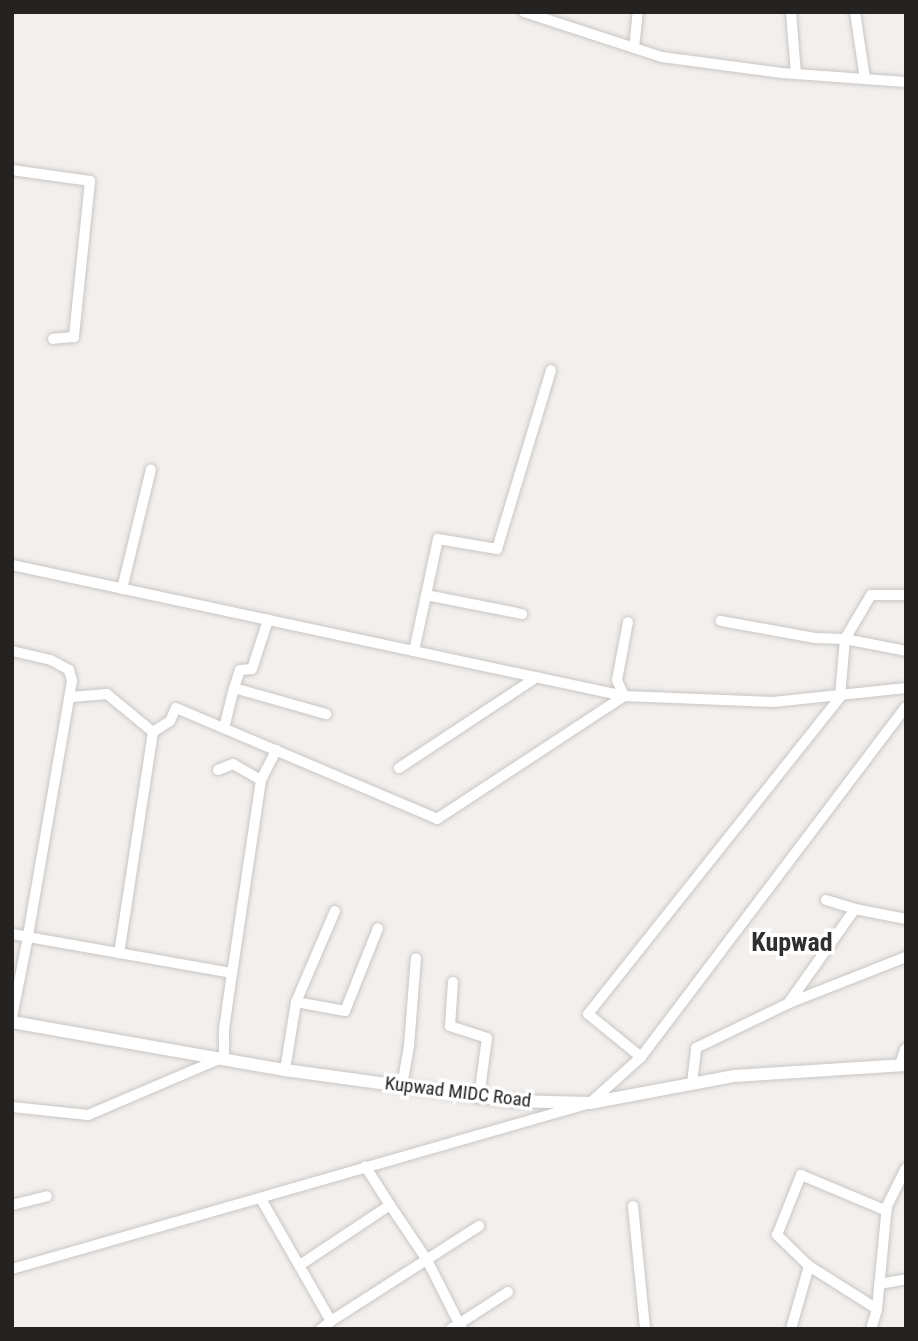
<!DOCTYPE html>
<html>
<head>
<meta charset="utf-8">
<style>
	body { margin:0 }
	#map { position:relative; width:918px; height:1341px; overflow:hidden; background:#f2efed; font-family:"Roboto Condensed",sans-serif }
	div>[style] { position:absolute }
	.roads { filter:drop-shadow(0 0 2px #c9c6c4) drop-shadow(0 0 2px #c9c6c4) }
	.minor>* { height:10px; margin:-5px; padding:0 5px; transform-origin:5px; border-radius:5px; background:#fff }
	.major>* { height:12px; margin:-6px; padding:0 6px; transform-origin:6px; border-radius:6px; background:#fff }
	span { translate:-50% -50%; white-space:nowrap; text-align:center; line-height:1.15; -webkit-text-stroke:7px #fff; paint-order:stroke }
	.street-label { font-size:19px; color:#242322 }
	.district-label { font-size:26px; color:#312f2e; font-weight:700 }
	.frame { position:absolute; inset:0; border:14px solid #242322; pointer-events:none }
</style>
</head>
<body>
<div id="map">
	<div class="roads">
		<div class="minor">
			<i style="left:524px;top:12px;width:145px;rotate:18.1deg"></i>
			<i style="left:662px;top:57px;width:121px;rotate:7.6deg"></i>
			<i style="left:782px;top:73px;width:124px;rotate:4.2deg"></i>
			<i style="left:791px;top:12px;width:62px;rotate:85.4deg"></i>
			<i style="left:855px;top:12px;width:68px;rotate:81.5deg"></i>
			<i style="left:634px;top:48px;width:36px;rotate:-84deg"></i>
			<i style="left:12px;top:170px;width:79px;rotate:8deg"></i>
			<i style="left:90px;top:181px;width:157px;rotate:95.9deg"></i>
			<i style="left:74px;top:337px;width:21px;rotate:175deg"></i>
			<i style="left:12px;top:565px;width:626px;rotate:12.08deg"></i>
			<i style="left:624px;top:696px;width:149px;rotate:2.3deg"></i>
			<i style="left:773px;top:702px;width:134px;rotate:-6deg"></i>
			<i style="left:122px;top:589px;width:123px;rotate:-76.4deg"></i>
			<i style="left:426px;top:595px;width:98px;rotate:11.2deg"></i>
			<i style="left:906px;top:595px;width:35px;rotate:180deg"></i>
			<i style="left:871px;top:595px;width:51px;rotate:120.6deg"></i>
			<i style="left:845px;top:639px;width:62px;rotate:11.1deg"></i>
			<i style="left:12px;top:651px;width:40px;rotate:13deg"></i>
			<i style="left:51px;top:660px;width:21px;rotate:29deg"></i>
			<i style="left:69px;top:670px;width:11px;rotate:75deg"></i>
			<i style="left:72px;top:681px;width:260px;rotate:99.8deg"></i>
			<i style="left:28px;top:937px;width:16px;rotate:-169deg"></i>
			<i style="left:414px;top:651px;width:115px;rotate:-77.9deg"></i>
			<i style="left:438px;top:539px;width:60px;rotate:9.6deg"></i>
			<i style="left:497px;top:549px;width:187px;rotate:-73.2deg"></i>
			<i style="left:234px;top:688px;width:19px;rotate:-72deg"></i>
			<i style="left:240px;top:670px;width:12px;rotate:-5deg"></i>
			<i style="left:252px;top:669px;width:52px;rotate:-71.9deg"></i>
			<i style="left:624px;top:696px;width:17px;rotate:-114deg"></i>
			<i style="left:617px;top:680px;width:59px;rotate:-79.3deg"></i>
			<i style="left:72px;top:697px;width:35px;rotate:-5deg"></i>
			<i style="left:107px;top:694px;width:60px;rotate:39.6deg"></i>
			<i style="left:153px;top:732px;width:224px;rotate:98.7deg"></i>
			<i style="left:224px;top:728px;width:41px;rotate:-76deg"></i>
			<i style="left:234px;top:688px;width:96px;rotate:15.8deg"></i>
			<i style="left:153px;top:732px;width:20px;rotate:-33deg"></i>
			<i style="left:170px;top:721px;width:14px;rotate:-65deg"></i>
			<i style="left:176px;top:708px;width:284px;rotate:23deg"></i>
			<i style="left:437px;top:819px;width:224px;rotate:-33.3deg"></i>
			<i style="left:399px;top:768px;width:165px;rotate:-33.4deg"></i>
			<i style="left:218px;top:770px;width:16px;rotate:-22deg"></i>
			<i style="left:233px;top:764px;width:32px;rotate:30deg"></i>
			<i style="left:261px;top:780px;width:195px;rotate:98.5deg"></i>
			<i style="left:261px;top:780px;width:34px;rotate:-63deg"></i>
			<i style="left:826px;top:900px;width:30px;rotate:17deg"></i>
			<i style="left:335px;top:911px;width:99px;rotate:113.2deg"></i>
			<i style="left:296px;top:1002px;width:50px;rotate:10.4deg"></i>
			<i style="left:345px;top:1011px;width:89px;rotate:-68.3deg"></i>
			<i style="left:453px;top:982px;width:44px;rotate:93.9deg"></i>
			<i style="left:450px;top:1026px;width:39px;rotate:18deg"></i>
			<i style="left:487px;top:1038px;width:60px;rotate:97.7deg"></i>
			<i style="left:790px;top:1001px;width:113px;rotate:-54.8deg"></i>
			<i style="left:855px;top:909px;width:52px;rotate:11.1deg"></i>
			<i style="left:12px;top:1017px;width:82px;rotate:-78.7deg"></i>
			<i style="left:28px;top:937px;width:207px;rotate:10deg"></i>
			<i style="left:232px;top:973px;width:57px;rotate:98.1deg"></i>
			<i style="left:224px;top:1029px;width:28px;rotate:90deg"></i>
			<i style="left:224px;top:1057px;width:148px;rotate:156.9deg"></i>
			<i style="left:88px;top:1115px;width:76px;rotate:-174deg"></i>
			<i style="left:641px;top:1057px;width:68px;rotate:-140.9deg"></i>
			<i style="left:588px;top:1014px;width:405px;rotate:-51.5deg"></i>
			<i style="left:840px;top:697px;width:58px;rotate:-85.1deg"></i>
			<i style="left:845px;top:639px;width:30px;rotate:-178deg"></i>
			<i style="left:815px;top:638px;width:96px;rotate:-169.7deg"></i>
			<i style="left:285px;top:1070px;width:69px;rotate:-80.8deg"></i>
			<i style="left:692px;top:1083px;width:35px;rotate:-83deg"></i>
			<i style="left:696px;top:1048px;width:103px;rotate:-25.8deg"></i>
			<i style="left:789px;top:1003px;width:126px;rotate:-21.5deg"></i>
			<i style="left:402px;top:1086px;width:41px;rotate:-80.1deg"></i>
			<i style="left:409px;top:1046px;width:88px;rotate:-85.5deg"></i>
			<i style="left:261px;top:1199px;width:141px;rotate:60.2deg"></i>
			<i style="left:331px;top:1321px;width:13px;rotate:141deg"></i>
			<i style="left:12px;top:1205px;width:36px;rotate:-14deg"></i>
			<i style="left:390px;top:1205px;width:66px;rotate:56.1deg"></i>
			<i style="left:427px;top:1260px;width:77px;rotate:63.1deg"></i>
			<i style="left:633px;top:1206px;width:124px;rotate:84.4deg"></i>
			<i style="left:300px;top:1265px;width:108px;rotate:-33.7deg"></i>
			<i style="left:390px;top:1205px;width:46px;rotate:-122.7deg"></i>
			<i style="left:809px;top:1266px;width:45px;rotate:-135.9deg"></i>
			<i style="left:777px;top:1235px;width:65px;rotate:-68.2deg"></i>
			<i style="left:801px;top:1175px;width:93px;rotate:22.7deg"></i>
			<i style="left:12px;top:1269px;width:601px;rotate:-16.02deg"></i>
			<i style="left:590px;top:1103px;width:69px;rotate:-42deg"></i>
			<i style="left:641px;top:1057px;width:439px;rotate:-52.9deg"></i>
			<i style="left:879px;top:1284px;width:27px;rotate:-10deg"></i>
			<i style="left:331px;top:1321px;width:176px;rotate:-32.7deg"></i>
			<i style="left:451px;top:1329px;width:68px;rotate:-33deg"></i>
			<i style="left:791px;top:1329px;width:66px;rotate:-74.1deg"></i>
			<i style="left:809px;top:1266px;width:80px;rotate:32.3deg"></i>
			<i style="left:871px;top:1329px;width:21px;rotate:-73deg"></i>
			<i style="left:877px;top:1309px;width:103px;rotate:-84.5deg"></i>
			<i style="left:887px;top:1206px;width:42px;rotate:-63.4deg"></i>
		</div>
		<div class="major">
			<i style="left:12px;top:1022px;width:277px;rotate:10deg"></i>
			<i style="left:285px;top:1070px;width:229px;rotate:7.8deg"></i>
			<i style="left:512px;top:1101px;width:78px;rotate:1.5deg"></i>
			<i style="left:590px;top:1103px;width:147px;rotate:-10.6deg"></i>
			<i style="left:734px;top:1076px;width:172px;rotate:-3.7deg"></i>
			<i style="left:901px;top:1065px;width:16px;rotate:-72deg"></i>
		</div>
	</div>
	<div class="street-label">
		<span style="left:458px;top:1092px;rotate:7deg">Kupwad MIDC Road</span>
	</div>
	<div class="district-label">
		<span style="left:792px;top:943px">Kupwad</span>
	</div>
	<div class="frame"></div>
</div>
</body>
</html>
